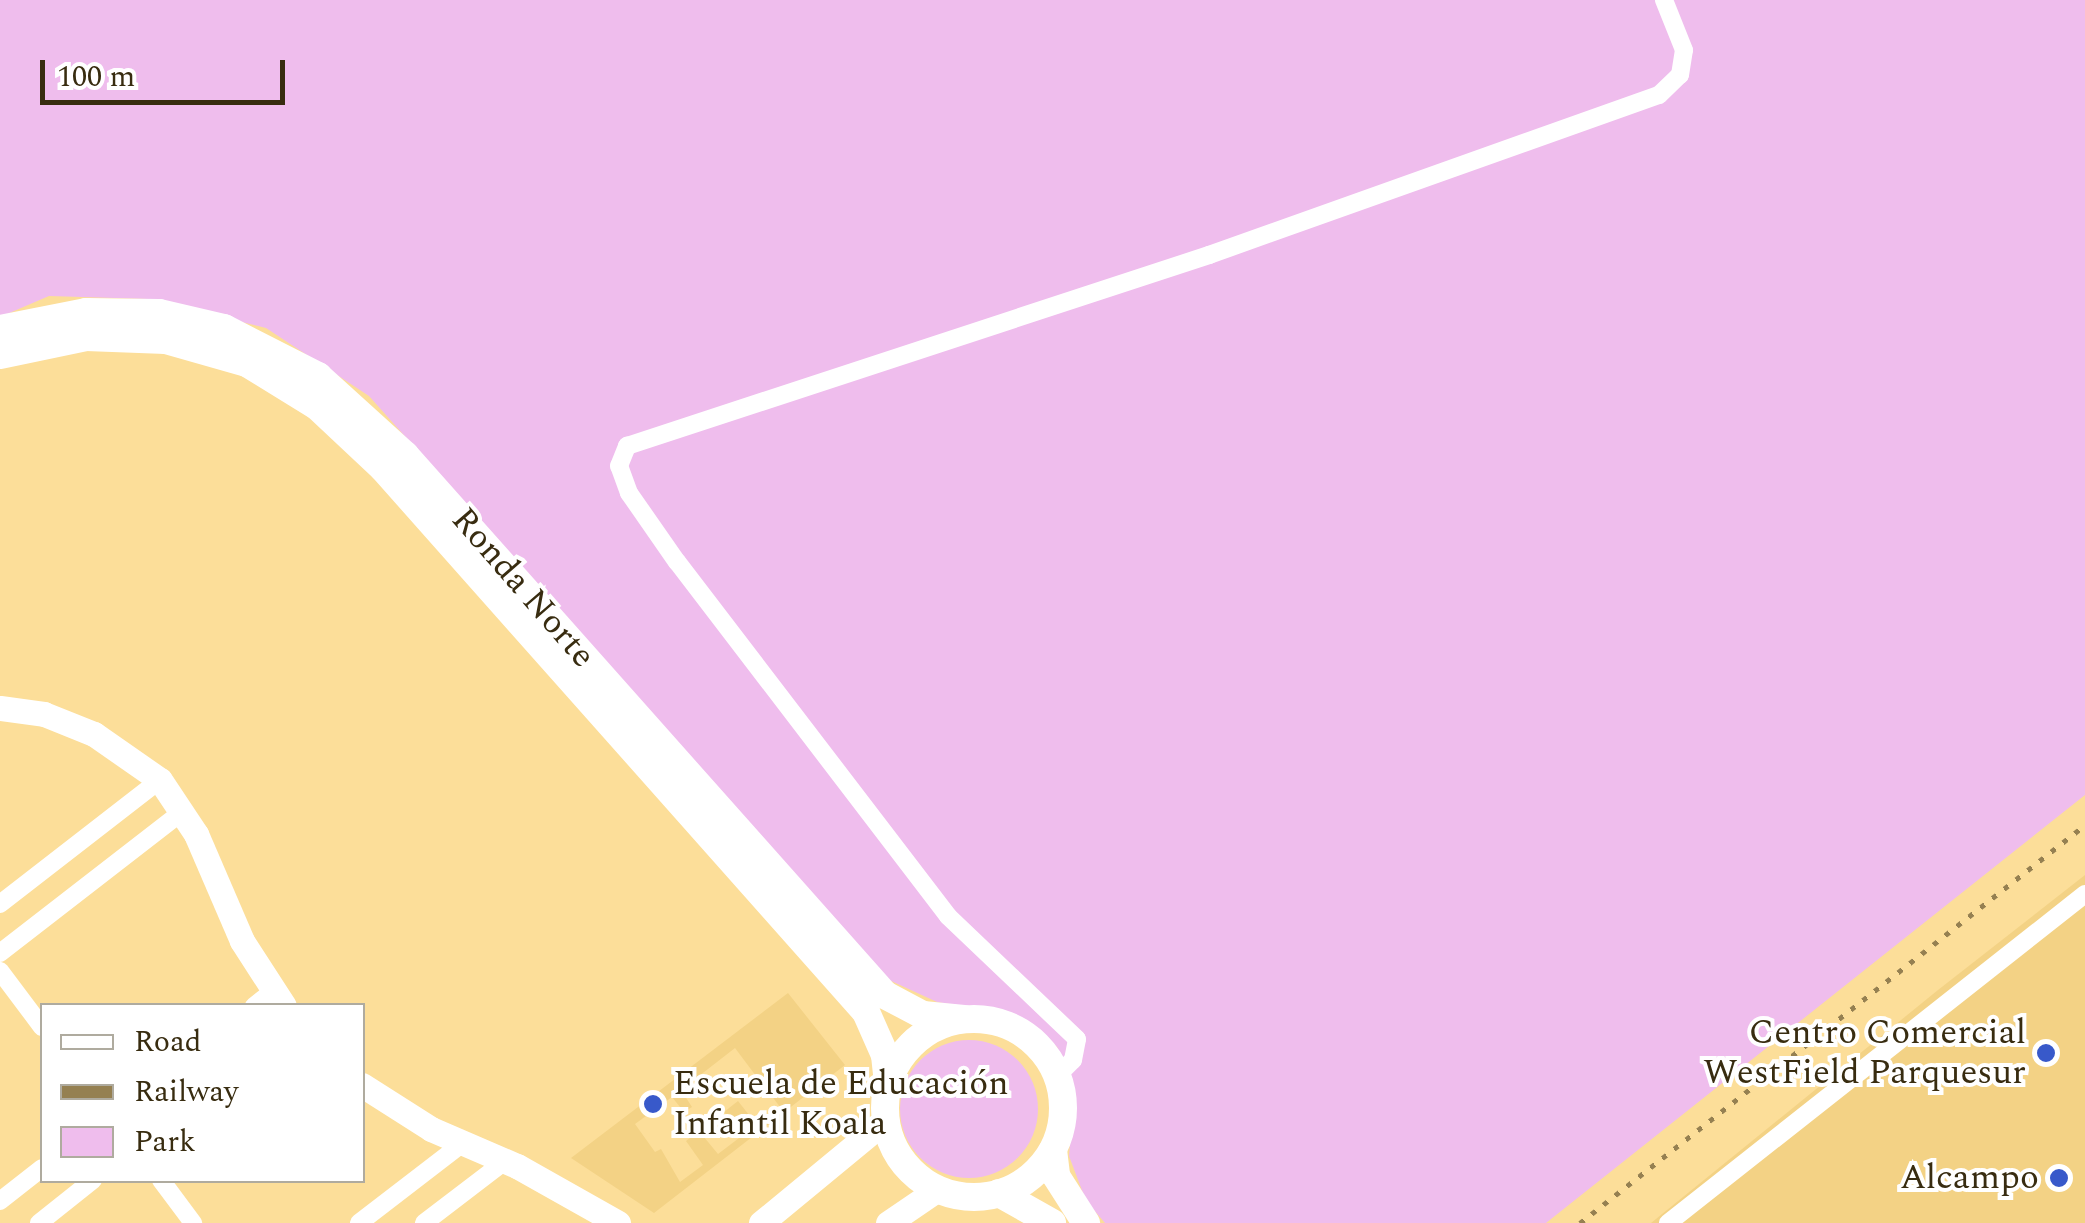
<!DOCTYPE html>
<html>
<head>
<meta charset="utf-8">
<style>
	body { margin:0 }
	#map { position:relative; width:2085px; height:1223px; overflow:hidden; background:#fcde99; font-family:Spectral,serif }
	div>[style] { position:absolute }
	.built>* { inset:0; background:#f3d285 }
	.green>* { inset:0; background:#efbded }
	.round { border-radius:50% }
	.street>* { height:18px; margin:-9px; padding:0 9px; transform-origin:9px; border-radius:9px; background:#fff }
	.secondary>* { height:25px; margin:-12.5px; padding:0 12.5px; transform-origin:12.5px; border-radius:12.5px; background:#fff }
	.primary>* { height:28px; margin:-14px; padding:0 14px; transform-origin:14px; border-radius:14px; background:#fff }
	.primary>.ring { margin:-14px; padding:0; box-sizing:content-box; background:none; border:28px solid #fff; border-radius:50% }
	.rail>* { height:5px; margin-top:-2.5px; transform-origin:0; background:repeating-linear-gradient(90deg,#958051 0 5px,transparent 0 15px) }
	.dots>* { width:28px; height:28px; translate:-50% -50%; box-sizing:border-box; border:5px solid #fff; border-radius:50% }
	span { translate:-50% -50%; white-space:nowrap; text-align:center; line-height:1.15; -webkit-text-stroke:8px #fff; paint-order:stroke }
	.street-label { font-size:35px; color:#382c10 }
	.poi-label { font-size:35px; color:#382c10 }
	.right { translate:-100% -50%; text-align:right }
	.left { translate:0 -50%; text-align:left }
	.legend { position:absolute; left:40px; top:1003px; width:325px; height:180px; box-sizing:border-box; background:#fff; border:2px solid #afab9f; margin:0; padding:12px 18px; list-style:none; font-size:30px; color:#382c10 }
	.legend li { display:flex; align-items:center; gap:20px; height:50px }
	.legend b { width:50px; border:2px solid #afab9f }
	.scale { position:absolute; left:40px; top:60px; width:245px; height:45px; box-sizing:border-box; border:5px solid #382c10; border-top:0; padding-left:12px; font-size:30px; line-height:35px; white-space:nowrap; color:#382c10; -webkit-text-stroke:8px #fff; paint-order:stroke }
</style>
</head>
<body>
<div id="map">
	<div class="built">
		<i style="clip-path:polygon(2085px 875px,2085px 1223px,1651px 1223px,1938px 990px)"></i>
		<i style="clip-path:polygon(evenodd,788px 993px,845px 1065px,654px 1213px,571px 1158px,788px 993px,735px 1048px,756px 1076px,751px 1080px,762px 1083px,780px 1107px,757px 1125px,738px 1101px,724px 1112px,743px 1135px,718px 1154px,699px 1131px,686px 1141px,703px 1165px,680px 1182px,661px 1149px,655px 1152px,635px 1124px,672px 1097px,684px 1112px,692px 1107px,681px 1090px,735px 1048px)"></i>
	</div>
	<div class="green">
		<i style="clip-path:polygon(0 0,2085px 0,2085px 795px,1546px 1223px,1105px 1223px,1086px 1201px,1069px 1156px,1074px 1100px,1057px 1047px,1015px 1015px,937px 1002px,889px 980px,369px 396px,266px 328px,148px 299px,49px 296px,0 317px)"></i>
		<i class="round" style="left:900px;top:1040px;width:138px;height:138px"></i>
	</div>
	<div class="street">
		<i style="left:0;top:904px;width:202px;rotate:-37.8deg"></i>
		<i style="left:0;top:953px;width:232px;rotate:-37.8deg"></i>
		<i style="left:0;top:971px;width:70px;rotate:53.1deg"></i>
		<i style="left:254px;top:1006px;width:24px;rotate:-38deg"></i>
		<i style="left:1058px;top:1075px;width:21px;rotate:-45deg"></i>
		<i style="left:1073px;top:1060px;width:21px;rotate:-79deg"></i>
		<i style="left:1077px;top:1039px;width:178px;rotate:-136.4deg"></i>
		<i style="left:948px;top:916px;width:446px;rotate:-127.4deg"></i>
		<i style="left:677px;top:562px;width:84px;rotate:-124.8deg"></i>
		<i style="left:629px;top:493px;width:29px;rotate:-110deg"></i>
		<i style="left:619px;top:466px;width:22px;rotate:-68deg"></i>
		<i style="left:627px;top:446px;width:613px;rotate:-18.17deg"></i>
		<i style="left:1209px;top:255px;width:478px;rotate:-19.6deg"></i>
		<i style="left:1659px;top:95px;width:29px;rotate:-44deg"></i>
		<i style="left:1680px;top:75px;width:25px;rotate:-81deg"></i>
		<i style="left:1684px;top:50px;width:54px;rotate:-111.8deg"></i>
		<i style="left:161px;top:1180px;width:54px;rotate:53.3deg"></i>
		<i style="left:0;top:1201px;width:53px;rotate:-38.2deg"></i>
		<i style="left:39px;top:1223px;width:69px;rotate:-38.5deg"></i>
		<i style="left:359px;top:1223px;width:131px;rotate:-37.6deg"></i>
		<i style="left:424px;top:1223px;width:102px;rotate:-37.4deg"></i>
		<i style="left:1668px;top:1223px;width:531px;rotate:-38.27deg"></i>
	</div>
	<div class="secondary">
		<i style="left:0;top:708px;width:44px;rotate:7.8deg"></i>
		<i style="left:44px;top:714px;width:54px;rotate:21.8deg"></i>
		<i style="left:94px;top:734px;width:80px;rotate:34.9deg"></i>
		<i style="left:160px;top:780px;width:65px;rotate:56.3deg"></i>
		<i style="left:196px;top:834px;width:116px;rotate:66.7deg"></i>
		<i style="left:242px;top:941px;width:77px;rotate:57.1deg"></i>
		<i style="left:362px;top:1085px;width:82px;rotate:32.5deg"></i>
		<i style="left:431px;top:1129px;width:94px;rotate:23.3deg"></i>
		<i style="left:517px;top:1166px;width:116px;rotate:29.4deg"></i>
		<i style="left:761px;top:1223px;width:162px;rotate:-39.5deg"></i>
		<i style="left:888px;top:1223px;width:60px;rotate:-34.2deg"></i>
	</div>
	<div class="primary">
		<i style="left:0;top:329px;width:88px;rotate:-11.2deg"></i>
		<i style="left:86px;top:312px;width:73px;rotate:0.8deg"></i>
		<i style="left:159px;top:313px;width:67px;rotate:13deg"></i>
		<i style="left:224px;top:328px;width:106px;rotate:27.1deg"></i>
		<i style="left:318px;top:376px;width:118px;rotate:42.2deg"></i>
		<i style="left:405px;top:455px;width:722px;rotate:48.37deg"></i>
		<i style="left:885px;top:995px;width:43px;rotate:27.8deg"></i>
		<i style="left:923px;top:1015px;width:41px;rotate:5.6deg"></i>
		<i style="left:0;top:355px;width:88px;rotate:-11.8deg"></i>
		<i style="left:86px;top:337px;width:80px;rotate:2.1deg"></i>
		<i style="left:166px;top:340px;width:84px;rotate:15.9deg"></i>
		<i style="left:247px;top:363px;width:82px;rotate:31.6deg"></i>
		<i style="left:317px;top:406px;width:91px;rotate:43.2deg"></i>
		<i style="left:383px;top:468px;width:727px;rotate:48.4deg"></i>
		<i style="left:866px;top:1012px;width:47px;rotate:66.2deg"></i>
		<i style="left:885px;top:1055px;width:30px;rotate:84deg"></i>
		<i class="ring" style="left:885px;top:1019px;width:150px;height:150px"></i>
		<i style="left:1053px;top:1150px;width:26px;rotate:83deg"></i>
		<i style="left:1056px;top:1176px;width:56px;rotate:57.4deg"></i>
		<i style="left:999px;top:1193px;width:61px;rotate:29.5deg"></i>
	</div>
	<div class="rail">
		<i style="left:1580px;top:1223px;width:643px;rotate:-38.24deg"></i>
	</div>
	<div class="dots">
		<i style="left:2046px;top:1053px;background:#3859ca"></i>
		<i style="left:653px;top:1104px;background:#3859ca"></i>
		<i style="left:2059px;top:1178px;background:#3859ca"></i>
	</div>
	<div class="street-label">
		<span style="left:523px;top:588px;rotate:49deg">Ronda Norte</span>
	</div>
	<div class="poi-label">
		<span class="right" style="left:2026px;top:1053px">Centro Comercial<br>WestField Parquesur</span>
		<span class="left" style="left:673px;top:1104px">Escuela de Educación<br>Infantil Koala</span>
		<span class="right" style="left:2039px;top:1178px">Alcampo</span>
	</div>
	<ul class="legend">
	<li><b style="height:12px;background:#fff"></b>Road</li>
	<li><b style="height:12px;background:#958051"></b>Railway</li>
	<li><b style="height:28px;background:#efbded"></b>Park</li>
	</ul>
	<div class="scale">100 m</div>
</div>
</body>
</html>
